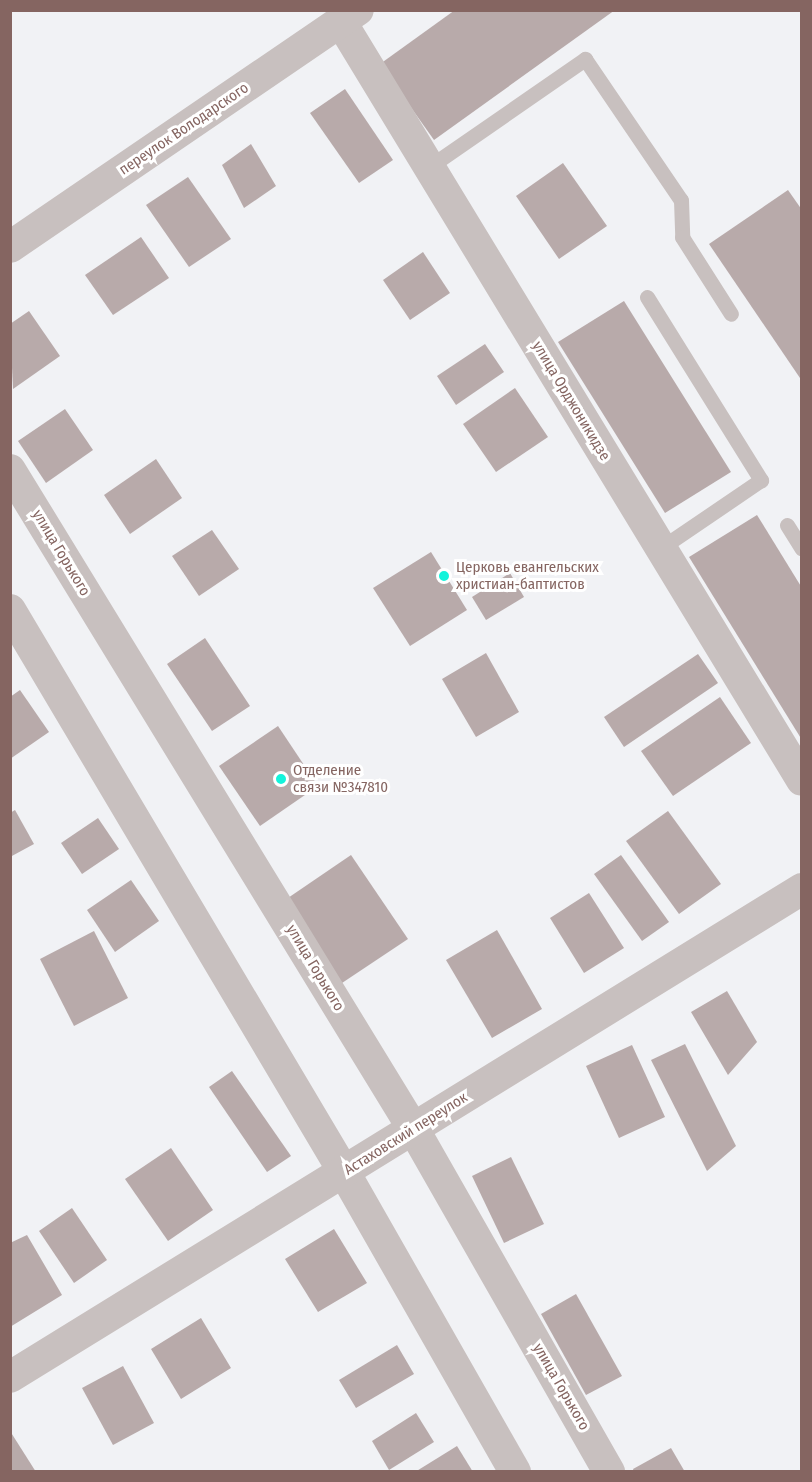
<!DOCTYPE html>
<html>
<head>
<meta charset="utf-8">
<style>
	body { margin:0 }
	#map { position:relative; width:812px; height:1482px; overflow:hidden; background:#f1f2f5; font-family:"Fira Sans Condensed",sans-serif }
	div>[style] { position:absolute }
	.building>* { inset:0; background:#b8aaaa }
	.service>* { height:15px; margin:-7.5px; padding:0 7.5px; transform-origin:7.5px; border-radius:7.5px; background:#c8c0bf }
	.minor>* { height:32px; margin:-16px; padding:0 16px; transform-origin:16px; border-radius:16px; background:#c8c0bf }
	.dots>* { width:16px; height:16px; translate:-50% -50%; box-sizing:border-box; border:3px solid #fff; border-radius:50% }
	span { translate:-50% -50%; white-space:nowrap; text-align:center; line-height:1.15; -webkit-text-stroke:6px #fff; paint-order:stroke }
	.street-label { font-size:15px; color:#856561 }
	.poi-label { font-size:15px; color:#856561 }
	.left { translate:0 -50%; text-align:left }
	.frame { position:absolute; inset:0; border:12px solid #856561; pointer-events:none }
</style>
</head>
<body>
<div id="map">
	<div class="building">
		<i style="clip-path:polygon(455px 10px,615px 10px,434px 140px,380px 64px)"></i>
		<i style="clip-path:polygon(345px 89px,393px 160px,359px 183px,310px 113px)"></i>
		<i style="clip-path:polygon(251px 144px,276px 186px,244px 208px,222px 165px)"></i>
		<i style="clip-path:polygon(563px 163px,607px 226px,559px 259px,516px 196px)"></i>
		<i style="clip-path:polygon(188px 177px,231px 239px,189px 267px,146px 205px)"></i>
		<i style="clip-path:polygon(788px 190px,802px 210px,802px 381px,709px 244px)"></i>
		<i style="clip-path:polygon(141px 237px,169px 278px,113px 315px,85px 275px)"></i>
		<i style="clip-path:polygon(423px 252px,450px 293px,410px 320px,383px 280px)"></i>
		<i style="clip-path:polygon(624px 301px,731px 472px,665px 513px,558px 342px)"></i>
		<i style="clip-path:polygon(29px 311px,60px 356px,13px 389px,10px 324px)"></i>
		<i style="clip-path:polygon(485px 344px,504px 372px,456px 405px,437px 376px)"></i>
		<i style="clip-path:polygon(515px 388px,548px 437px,496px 472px,463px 424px)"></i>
		<i style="clip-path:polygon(65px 409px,93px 450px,46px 483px,18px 441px)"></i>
		<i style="clip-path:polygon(156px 459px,182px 498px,130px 534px,104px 495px)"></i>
		<i style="clip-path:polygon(757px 515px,802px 588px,802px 740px,689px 557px)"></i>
		<i style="clip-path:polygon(212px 530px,239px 569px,199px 596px,172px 556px)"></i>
		<i style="clip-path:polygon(431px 552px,467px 610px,410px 646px,373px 588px)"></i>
		<i style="clip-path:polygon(510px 573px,524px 597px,486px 620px,472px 597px)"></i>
		<i style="clip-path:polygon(205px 638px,250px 706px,212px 731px,167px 664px)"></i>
		<i style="clip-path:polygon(486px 653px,519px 712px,476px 737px,442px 679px)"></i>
		<i style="clip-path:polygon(698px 654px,718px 683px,624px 747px,604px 717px)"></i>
		<i style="clip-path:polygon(20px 690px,49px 732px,10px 759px,10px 697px)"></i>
		<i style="clip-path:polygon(720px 697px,751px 743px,673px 796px,641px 751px)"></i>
		<i style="clip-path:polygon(278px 726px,318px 786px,260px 826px,219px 766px)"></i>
		<i style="clip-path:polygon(15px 810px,34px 844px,10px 857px,10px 813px)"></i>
		<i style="clip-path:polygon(668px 811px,721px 884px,679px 914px,626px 841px)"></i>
		<i style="clip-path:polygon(98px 818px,119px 849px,82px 874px,61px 843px)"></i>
		<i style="clip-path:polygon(351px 855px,408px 939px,342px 983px,285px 900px)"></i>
		<i style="clip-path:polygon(621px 855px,669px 922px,642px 941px,594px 874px)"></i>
		<i style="clip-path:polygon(131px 880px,159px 921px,115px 952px,87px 910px)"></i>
		<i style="clip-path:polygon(589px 893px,624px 948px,584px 973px,550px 918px)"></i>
		<i style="clip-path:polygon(497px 930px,542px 1009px,492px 1038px,446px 960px)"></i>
		<i style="clip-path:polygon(94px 931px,128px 998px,74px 1026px,40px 959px)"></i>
		<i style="clip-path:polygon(727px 991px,757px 1042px,728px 1075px,691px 1012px)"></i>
		<i style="clip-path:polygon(685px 1044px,736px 1146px,707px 1171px,651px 1060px)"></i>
		<i style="clip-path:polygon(632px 1045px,665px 1117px,619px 1138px,586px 1066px)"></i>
		<i style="clip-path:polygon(232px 1071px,291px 1156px,267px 1172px,209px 1087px)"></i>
		<i style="clip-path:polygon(171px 1148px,213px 1210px,168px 1241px,125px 1179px)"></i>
		<i style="clip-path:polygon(511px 1157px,544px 1224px,504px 1243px,472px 1176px)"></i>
		<i style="clip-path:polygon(72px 1208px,107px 1260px,74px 1283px,39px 1231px)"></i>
		<i style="clip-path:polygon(334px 1229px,367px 1283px,318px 1312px,285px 1259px)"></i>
		<i style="clip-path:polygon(27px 1235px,62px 1295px,10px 1327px,10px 1243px)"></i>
		<i style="clip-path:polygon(576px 1294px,622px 1376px,586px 1395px,541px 1314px)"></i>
		<i style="clip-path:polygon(201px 1318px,231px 1368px,181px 1399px,151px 1349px)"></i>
		<i style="clip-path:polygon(397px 1345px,414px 1374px,356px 1408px,339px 1380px)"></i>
		<i style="clip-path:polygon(123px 1366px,154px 1423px,113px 1445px,82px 1388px)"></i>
		<i style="clip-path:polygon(416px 1413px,434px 1442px,389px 1470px,372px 1441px)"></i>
		<i style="clip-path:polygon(10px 1431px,36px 1472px,10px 1472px)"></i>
		<i style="clip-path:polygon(457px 1446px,473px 1472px,415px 1472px)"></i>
		<i style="clip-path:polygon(671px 1448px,685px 1472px,634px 1472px,633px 1469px)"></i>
	</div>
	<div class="service">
		<i style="left:429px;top:167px;width:190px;rotate:-34.7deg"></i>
		<i style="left:585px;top:59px;width:171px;rotate:55.8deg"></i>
		<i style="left:681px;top:200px;width:37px;rotate:88deg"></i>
		<i style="left:682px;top:237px;width:91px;rotate:57.5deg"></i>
		<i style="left:647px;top:297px;width:216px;rotate:58.1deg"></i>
		<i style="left:761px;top:480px;width:121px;rotate:145.8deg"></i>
		<i style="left:787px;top:525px;width:28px;rotate:58deg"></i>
	</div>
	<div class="minor">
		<i style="left:341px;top:22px;width:887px;rotate:58.69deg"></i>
		<i style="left:10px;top:247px;width:421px;rotate:-34.3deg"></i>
		<i style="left:10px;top:470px;width:774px;rotate:58.53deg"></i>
		<i style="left:414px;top:1130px;width:394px;rotate:60.3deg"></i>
		<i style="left:10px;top:610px;width:654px;rotate:59.28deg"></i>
		<i style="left:344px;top:1172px;width:345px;rotate:60.3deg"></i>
		<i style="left:10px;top:1377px;width:930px;rotate:-31.64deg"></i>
	</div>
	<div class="dots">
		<i style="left:444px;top:576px;background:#13f3db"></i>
		<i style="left:281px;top:779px;background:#13f3db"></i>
	</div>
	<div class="street-label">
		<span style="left:184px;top:129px;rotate:-34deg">переулок Володарского</span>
		<span style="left:571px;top:401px;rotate:59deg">улица Орджоникидзе</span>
		<span style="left:61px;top:553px;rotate:59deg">улица Горького</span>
		<span style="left:315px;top:968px;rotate:59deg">улица Горького</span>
		<span style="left:406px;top:1134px;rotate:-32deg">Астаховский переулок</span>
		<span style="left:561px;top:1387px;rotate:60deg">улица Горького</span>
	</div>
	<div class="poi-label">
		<span class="left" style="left:456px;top:576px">Церковь евангельских<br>христиан-баптистов</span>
		<span class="left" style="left:293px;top:779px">Отделение<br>связи №347810</span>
	</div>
	<div class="frame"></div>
</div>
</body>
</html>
